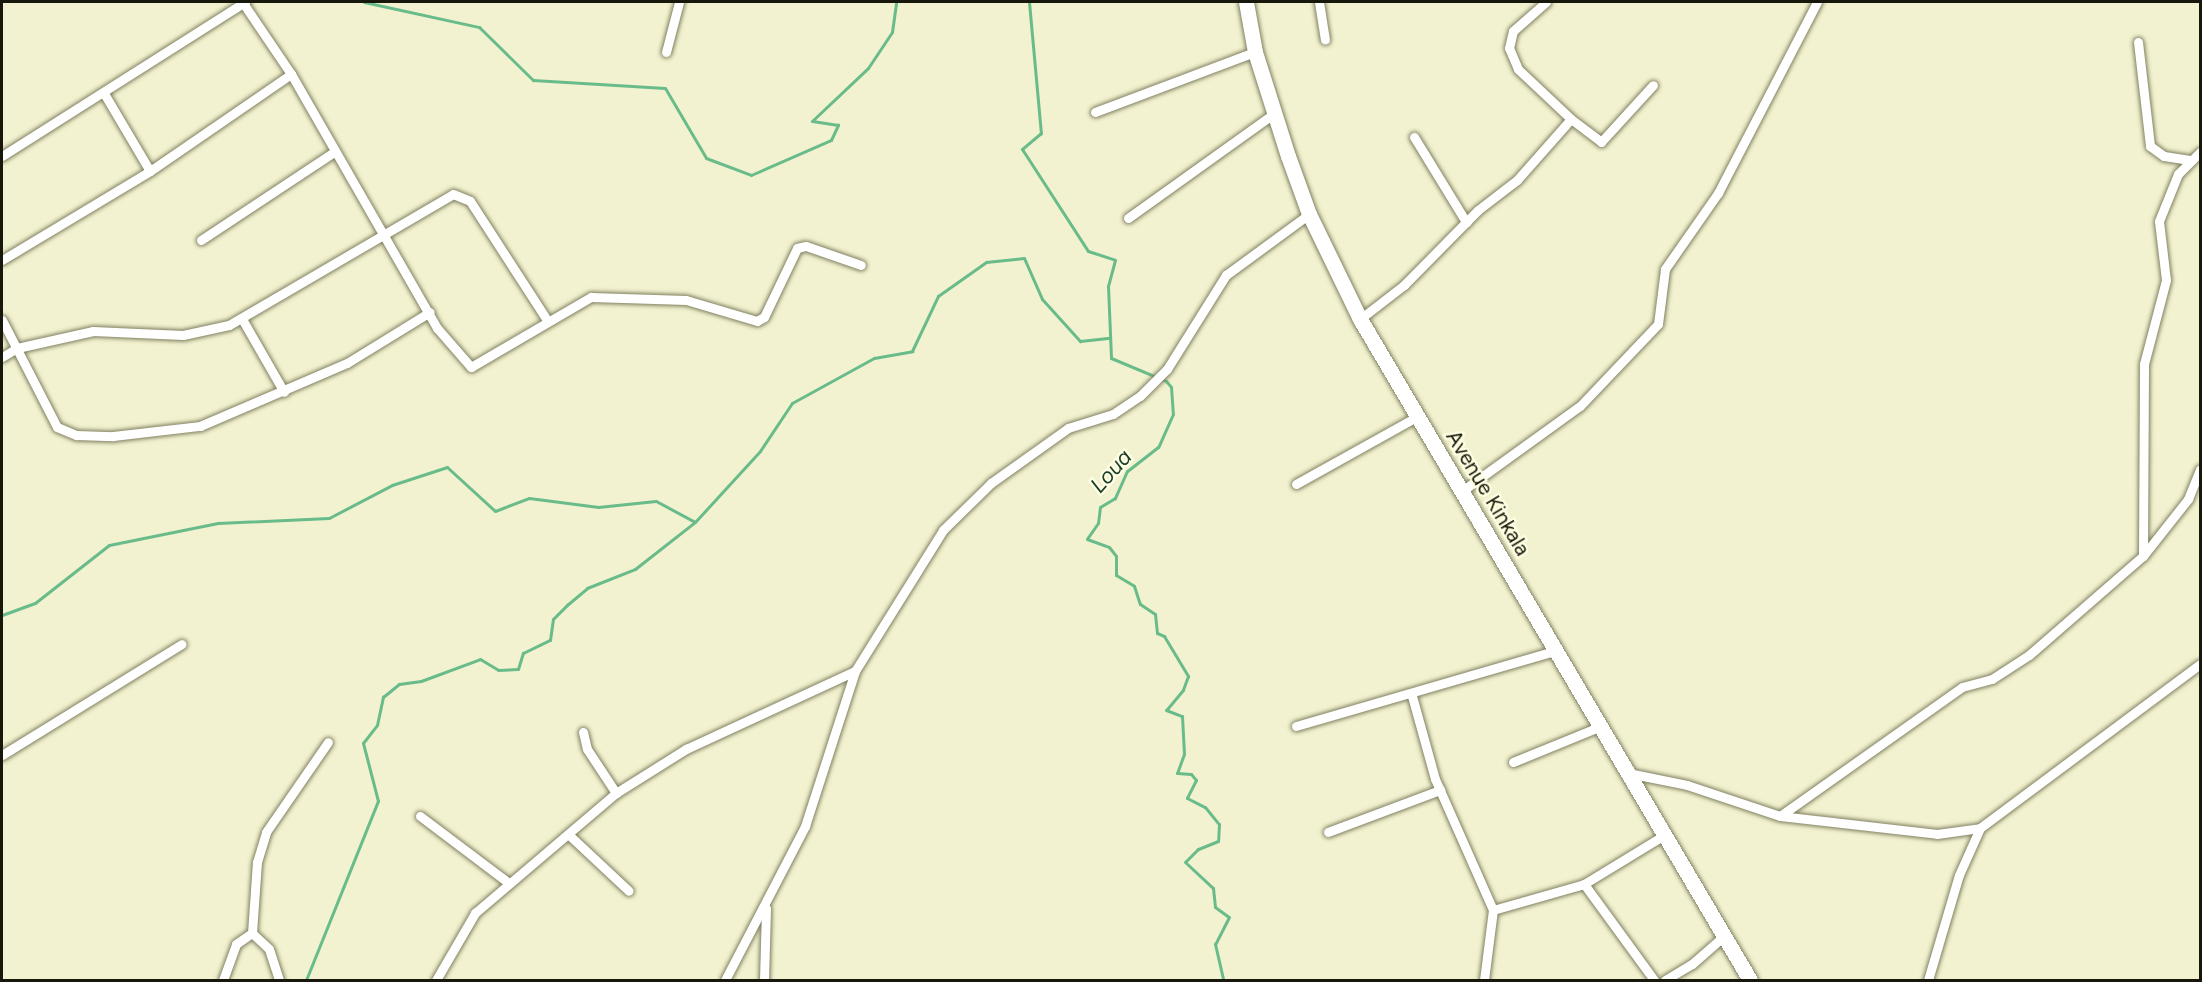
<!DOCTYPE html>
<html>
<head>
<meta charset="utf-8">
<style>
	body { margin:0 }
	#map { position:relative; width:2202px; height:982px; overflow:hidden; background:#f2f2d0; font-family:Figtree,sans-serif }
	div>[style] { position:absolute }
	.stream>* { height:3px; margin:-1.5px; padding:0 1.5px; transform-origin:1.5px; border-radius:1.5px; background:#69bc8a }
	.roads { filter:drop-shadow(0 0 2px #818162) drop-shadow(0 0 2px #818162) }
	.minor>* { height:9px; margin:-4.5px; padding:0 4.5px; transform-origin:4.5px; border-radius:4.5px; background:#fff }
	.primary>* { height:15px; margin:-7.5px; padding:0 7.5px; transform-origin:7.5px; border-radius:7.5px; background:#fff }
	span { translate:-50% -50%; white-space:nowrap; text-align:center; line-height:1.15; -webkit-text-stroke:4.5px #ffffe3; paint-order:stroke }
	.street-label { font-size:21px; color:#17170b }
	.water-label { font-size:22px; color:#1a3e29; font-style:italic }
	.frame { position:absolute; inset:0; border:3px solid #17170b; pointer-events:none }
</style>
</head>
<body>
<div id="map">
	<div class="stream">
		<i style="left:364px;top:2px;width:118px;rotate:12.3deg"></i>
		<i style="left:479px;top:27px;width:76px;rotate:44.5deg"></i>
		<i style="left:533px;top:80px;width:132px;rotate:3.5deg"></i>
		<i style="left:665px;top:88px;width:81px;rotate:59.6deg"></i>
		<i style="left:706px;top:158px;width:48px;rotate:20.7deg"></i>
		<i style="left:751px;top:175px;width:87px;rotate:-23.6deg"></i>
		<i style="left:831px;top:140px;width:17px;rotate:-65deg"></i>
		<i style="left:838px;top:125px;width:26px;rotate:-171deg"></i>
		<i style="left:812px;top:121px;width:77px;rotate:-43.4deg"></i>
		<i style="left:868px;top:68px;width:43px;rotate:-56.3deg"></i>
		<i style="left:892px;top:32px;width:30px;rotate:-82deg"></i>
		<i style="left:1029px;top:2px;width:132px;rotate:84.8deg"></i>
		<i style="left:1041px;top:133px;width:25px;rotate:140deg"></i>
		<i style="left:1022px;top:149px;width:121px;rotate:57.1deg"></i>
		<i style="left:1088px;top:251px;width:28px;rotate:18deg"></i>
		<i style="left:1115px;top:260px;width:27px;rotate:105deg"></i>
		<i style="left:1108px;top:286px;width:72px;rotate:87.6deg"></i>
		<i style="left:1111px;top:358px;width:60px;rotate:22.7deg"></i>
		<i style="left:1166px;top:381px;width:8px;rotate:50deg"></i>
		<i style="left:1171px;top:387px;width:27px;rotate:86deg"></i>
		<i style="left:1173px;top:414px;width:36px;rotate:114deg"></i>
		<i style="left:1158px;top:447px;width:39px;rotate:142deg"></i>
		<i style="left:1127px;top:471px;width:30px;rotate:114deg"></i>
		<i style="left:1115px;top:498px;width:17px;rotate:149deg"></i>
		<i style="left:1100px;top:507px;width:16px;rotate:97deg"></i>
		<i style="left:1098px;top:523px;width:19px;rotate:125deg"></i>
		<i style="left:1087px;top:539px;width:23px;rotate:20deg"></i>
		<i style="left:1109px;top:547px;width:11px;rotate:52deg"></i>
		<i style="left:1116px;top:556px;width:19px;rotate:90deg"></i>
		<i style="left:1116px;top:575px;width:21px;rotate:31deg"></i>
		<i style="left:1134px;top:586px;width:19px;rotate:72deg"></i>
		<i style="left:1140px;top:604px;width:18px;rotate:34deg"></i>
		<i style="left:1155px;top:614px;width:19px;rotate:84deg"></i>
		<i style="left:1157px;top:633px;width:8px;rotate:23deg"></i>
		<i style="left:1164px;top:636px;width:47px;rotate:59deg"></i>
		<i style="left:1188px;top:676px;width:15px;rotate:110deg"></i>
		<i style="left:1183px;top:690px;width:26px;rotate:130deg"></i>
		<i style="left:1166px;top:710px;width:17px;rotate:21deg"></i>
		<i style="left:1182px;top:716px;width:38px;rotate:87deg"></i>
		<i style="left:1184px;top:754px;width:20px;rotate:110deg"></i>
		<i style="left:1177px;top:773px;width:14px;rotate:4deg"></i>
		<i style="left:1191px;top:774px;width:8px;rotate:50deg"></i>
		<i style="left:1196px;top:780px;width:20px;rotate:117deg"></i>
		<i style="left:1187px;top:798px;width:20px;rotate:27deg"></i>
		<i style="left:1205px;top:807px;width:22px;rotate:51deg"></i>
		<i style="left:1219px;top:824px;width:17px;rotate:93deg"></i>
		<i style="left:1218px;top:841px;width:22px;rotate:158deg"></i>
		<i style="left:1198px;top:849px;width:18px;rotate:135deg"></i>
		<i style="left:1185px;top:862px;width:38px;rotate:43deg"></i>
		<i style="left:1213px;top:888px;width:19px;rotate:84deg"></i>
		<i style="left:1215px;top:907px;width:17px;rotate:36deg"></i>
		<i style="left:1229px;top:917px;width:30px;rotate:117deg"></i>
		<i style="left:1215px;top:944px;width:37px;rotate:77deg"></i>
		<i style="left:2px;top:615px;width:35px;rotate:-20deg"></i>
		<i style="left:35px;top:603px;width:94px;rotate:-38.1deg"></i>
		<i style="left:109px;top:545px;width:111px;rotate:-11.4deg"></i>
		<i style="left:218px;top:523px;width:111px;rotate:-2.6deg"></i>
		<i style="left:329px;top:518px;width:71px;rotate:-27.6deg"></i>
		<i style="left:392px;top:485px;width:58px;rotate:-18.1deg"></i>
		<i style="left:447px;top:467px;width:65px;rotate:42.5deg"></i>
		<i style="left:495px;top:511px;width:36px;rotate:-21deg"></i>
		<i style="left:529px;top:498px;width:70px;rotate:7.4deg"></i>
		<i style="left:598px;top:507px;width:58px;rotate:-5.9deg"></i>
		<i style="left:656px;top:501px;width:44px;rotate:28.3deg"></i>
		<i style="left:695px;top:522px;width:96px;rotate:-47.5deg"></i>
		<i style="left:760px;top:451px;width:58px;rotate:-56.3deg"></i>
		<i style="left:792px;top:403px;width:94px;rotate:-28.8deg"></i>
		<i style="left:874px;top:358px;width:39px;rotate:-10deg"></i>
		<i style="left:912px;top:351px;width:61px;rotate:-64.7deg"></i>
		<i style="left:938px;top:296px;width:59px;rotate:-35.3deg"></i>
		<i style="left:986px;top:262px;width:38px;rotate:-6deg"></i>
		<i style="left:1024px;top:258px;width:45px;rotate:66.3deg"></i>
		<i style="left:1042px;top:299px;width:57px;rotate:47.9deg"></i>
		<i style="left:1080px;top:341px;width:30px;rotate:-6deg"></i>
		<i style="left:306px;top:980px;width:193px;rotate:-68.1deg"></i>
		<i style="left:378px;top:801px;width:60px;rotate:-104.5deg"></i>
		<i style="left:363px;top:743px;width:23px;rotate:-52deg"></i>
		<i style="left:377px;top:725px;width:29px;rotate:-78deg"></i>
		<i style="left:383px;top:697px;width:21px;rotate:-39deg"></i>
		<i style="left:399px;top:684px;width:22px;rotate:-8deg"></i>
		<i style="left:421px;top:681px;width:63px;rotate:-20.4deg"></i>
		<i style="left:480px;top:659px;width:21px;rotate:31deg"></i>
		<i style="left:498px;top:670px;width:20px;rotate:-3deg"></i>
		<i style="left:518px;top:669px;width:17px;rotate:-73deg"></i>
		<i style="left:523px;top:653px;width:30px;rotate:-26deg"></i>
		<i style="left:550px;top:640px;width:21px;rotate:-82deg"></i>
		<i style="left:553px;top:619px;width:20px;rotate:-45deg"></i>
		<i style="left:567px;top:605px;width:26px;rotate:-40deg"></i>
		<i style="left:587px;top:588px;width:52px;rotate:-21.6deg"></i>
		<i style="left:635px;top:569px;width:76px;rotate:-38.1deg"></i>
	</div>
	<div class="roads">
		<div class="minor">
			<i style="left:1319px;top:2px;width:38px;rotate:81deg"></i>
			<i style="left:243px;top:3px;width:86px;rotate:55.9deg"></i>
			<i style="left:291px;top:74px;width:293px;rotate:60.1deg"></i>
			<i style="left:437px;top:328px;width:52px;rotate:48.9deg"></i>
			<i style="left:471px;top:367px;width:139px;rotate:-30.3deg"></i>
			<i style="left:591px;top:297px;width:95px;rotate:1.8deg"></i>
			<i style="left:686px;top:300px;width:74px;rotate:16.5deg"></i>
			<i style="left:757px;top:321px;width:8px;rotate:-30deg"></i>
			<i style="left:764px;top:317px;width:76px;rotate:-64.4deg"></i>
			<i style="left:797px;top:248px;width:9px;rotate:-13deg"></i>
			<i style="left:806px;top:246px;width:58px;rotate:19.1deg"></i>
			<i style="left:2138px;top:42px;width:105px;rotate:83.4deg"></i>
			<i style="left:2150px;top:146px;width:17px;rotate:36deg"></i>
			<i style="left:2164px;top:156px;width:26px;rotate:9deg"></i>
			<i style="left:666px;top:52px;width:52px;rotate:-75.4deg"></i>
			<i style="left:105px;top:95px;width:88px;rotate:59.4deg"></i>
			<i style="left:1095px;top:112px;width:171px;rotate:-20.6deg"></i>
			<i style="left:1571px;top:119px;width:38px;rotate:37deg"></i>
			<i style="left:1601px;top:142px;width:77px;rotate:-47.6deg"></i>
			<i style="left:1414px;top:137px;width:100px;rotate:58.5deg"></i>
			<i style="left:2px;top:156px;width:288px;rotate:-32.4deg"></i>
			<i style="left:1128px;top:218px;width:178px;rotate:-35.6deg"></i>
			<i style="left:201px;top:240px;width:159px;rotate:-33.5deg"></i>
			<i style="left:2px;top:260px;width:173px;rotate:-31deg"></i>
			<i style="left:150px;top:171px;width:171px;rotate:-34.5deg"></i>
			<i style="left:242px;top:319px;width:84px;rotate:60.1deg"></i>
			<i style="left:1360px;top:319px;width:56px;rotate:-37.7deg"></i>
			<i style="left:1404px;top:285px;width:105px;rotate:-45.4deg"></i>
			<i style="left:1478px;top:210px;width:49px;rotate:-37.6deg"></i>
			<i style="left:1517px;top:180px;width:81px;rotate:-48.5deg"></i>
			<i style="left:1571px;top:119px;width:73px;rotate:-136.7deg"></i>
			<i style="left:1518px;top:69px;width:23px;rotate:-113deg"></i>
			<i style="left:1509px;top:48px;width:17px;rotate:-77deg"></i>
			<i style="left:1513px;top:31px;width:44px;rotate:-41.3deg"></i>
			<i style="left:2px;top:320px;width:120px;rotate:62.8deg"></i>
			<i style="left:57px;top:427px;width:21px;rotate:23deg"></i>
			<i style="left:76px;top:435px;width:37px;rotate:2deg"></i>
			<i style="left:113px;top:436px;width:88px;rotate:-6.6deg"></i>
			<i style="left:200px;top:426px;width:160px;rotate:-23.2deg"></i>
			<i style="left:347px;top:363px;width:97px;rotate:-31.6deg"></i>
			<i style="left:2px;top:357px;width:17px;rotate:-31deg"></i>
			<i style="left:17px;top:348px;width:78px;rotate:-12.6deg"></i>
			<i style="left:93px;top:331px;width:90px;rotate:2.5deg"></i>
			<i style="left:183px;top:335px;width:47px;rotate:-12.3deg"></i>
			<i style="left:229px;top:325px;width:259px;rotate:-30.3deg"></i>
			<i style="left:453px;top:194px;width:18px;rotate:22deg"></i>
			<i style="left:470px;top:201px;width:142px;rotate:57.1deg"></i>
			<i style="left:1296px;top:484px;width:140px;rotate:-29.1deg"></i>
			<i style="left:1462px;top:491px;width:145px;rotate:-35.8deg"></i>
			<i style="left:1580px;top:406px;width:113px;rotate:-46.4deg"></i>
			<i style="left:1658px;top:324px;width:55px;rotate:-82.7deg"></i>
			<i style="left:1665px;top:269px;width:93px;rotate:-55.1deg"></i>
			<i style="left:1718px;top:193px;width:215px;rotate:-62.6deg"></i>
			<i style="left:2143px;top:556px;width:73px;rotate:-51.7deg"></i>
			<i style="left:2188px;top:499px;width:32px;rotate:-68deg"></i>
			<i style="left:1412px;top:696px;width:86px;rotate:74.5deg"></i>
			<i style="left:1435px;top:779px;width:143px;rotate:66.1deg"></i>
			<i style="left:1493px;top:910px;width:95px;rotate:-15.9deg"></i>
			<i style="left:1584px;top:884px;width:96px;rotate:-31.4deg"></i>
			<i style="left:1296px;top:726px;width:273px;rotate:-16.2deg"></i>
			<i style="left:583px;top:732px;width:17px;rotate:77deg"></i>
			<i style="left:587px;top:749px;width:53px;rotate:56.6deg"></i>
			<i style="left:2px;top:755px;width:211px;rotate:-31.7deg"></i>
			<i style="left:1513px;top:762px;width:95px;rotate:-22.2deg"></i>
			<i style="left:1628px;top:773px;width:60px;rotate:11.5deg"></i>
			<i style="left:1687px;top:785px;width:98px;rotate:18.4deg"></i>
			<i style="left:1780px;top:816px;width:158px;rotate:6.5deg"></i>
			<i style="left:1937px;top:834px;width:43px;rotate:-7.9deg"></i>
			<i style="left:420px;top:816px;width:111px;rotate:37deg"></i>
			<i style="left:1780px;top:816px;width:223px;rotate:-35.3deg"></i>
			<i style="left:1962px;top:687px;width:31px;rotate:-15deg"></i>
			<i style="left:1992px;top:679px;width:44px;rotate:-33deg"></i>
			<i style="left:2029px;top:655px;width:151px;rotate:-41deg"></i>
			<i style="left:2143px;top:556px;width:192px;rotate:-89.7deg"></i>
			<i style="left:2144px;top:364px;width:87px;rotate:-75.3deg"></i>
			<i style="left:2166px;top:280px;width:59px;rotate:-96.8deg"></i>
			<i style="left:2159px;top:221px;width:51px;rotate:-68deg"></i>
			<i style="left:2178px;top:174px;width:31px;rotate:-45deg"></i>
			<i style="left:1328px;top:832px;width:120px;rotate:-20.6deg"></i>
			<i style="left:568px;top:834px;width:83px;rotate:43.1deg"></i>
			<i style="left:1584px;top:884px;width:119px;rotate:53.9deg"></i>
			<i style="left:252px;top:933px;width:71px;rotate:-86deg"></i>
			<i style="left:257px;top:862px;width:31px;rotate:-73deg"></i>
			<i style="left:266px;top:832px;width:109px;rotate:-55.4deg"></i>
			<i style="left:223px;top:980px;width:38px;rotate:-70deg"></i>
			<i style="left:236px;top:944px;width:19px;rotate:-35deg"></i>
			<i style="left:252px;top:933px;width:23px;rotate:43deg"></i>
			<i style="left:269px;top:949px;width:33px;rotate:72deg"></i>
			<i style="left:436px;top:980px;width:78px;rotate:-59.8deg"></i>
			<i style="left:475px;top:913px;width:185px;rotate:-40.4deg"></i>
			<i style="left:616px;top:793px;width:83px;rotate:-32.2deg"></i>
			<i style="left:686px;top:749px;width:186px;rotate:-24.8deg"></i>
			<i style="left:725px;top:980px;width:174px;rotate:-62.5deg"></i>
			<i style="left:805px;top:826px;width:163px;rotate:-72.1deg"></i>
			<i style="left:855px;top:671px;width:166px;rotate:-58deg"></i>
			<i style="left:943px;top:530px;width:67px;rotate:-44.4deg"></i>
			<i style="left:991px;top:483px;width:95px;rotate:-35.5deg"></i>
			<i style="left:1068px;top:428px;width:47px;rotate:-17.3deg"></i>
			<i style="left:1113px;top:414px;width:32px;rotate:-34deg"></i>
			<i style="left:1140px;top:396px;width:38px;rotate:-45deg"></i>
			<i style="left:1167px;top:369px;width:111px;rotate:-57.9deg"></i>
			<i style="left:1226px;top:275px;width:103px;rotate:-36.3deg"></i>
			<i style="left:764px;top:980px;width:72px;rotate:-88.4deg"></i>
			<i style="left:1484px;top:980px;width:71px;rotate:-82.7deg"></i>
			<i style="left:1665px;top:980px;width:31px;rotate:-31deg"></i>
			<i style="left:1692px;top:964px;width:43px;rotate:-41.2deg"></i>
			<i style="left:1928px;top:980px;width:109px;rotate:-73.6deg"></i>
			<i style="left:1959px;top:875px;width:51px;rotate:-65.9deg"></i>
			<i style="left:1980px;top:828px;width:274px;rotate:-36.7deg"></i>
		</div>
		<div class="primary">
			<i style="left:1246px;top:2px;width:51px;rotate:79.8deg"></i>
			<i style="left:1255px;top:52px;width:109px;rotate:72.4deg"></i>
			<i style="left:1288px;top:156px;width:62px;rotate:70.1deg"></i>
			<i style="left:1309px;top:214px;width:117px;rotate:64.1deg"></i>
			<i style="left:1360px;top:319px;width:767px;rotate:59.46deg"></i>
		</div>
	</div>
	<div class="street-label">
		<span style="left:1488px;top:493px;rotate:59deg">Avenue Kinkala</span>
	</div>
	<div class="water-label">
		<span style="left:1111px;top:471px;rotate:-48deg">Loua</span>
	</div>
	<div class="frame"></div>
</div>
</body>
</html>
